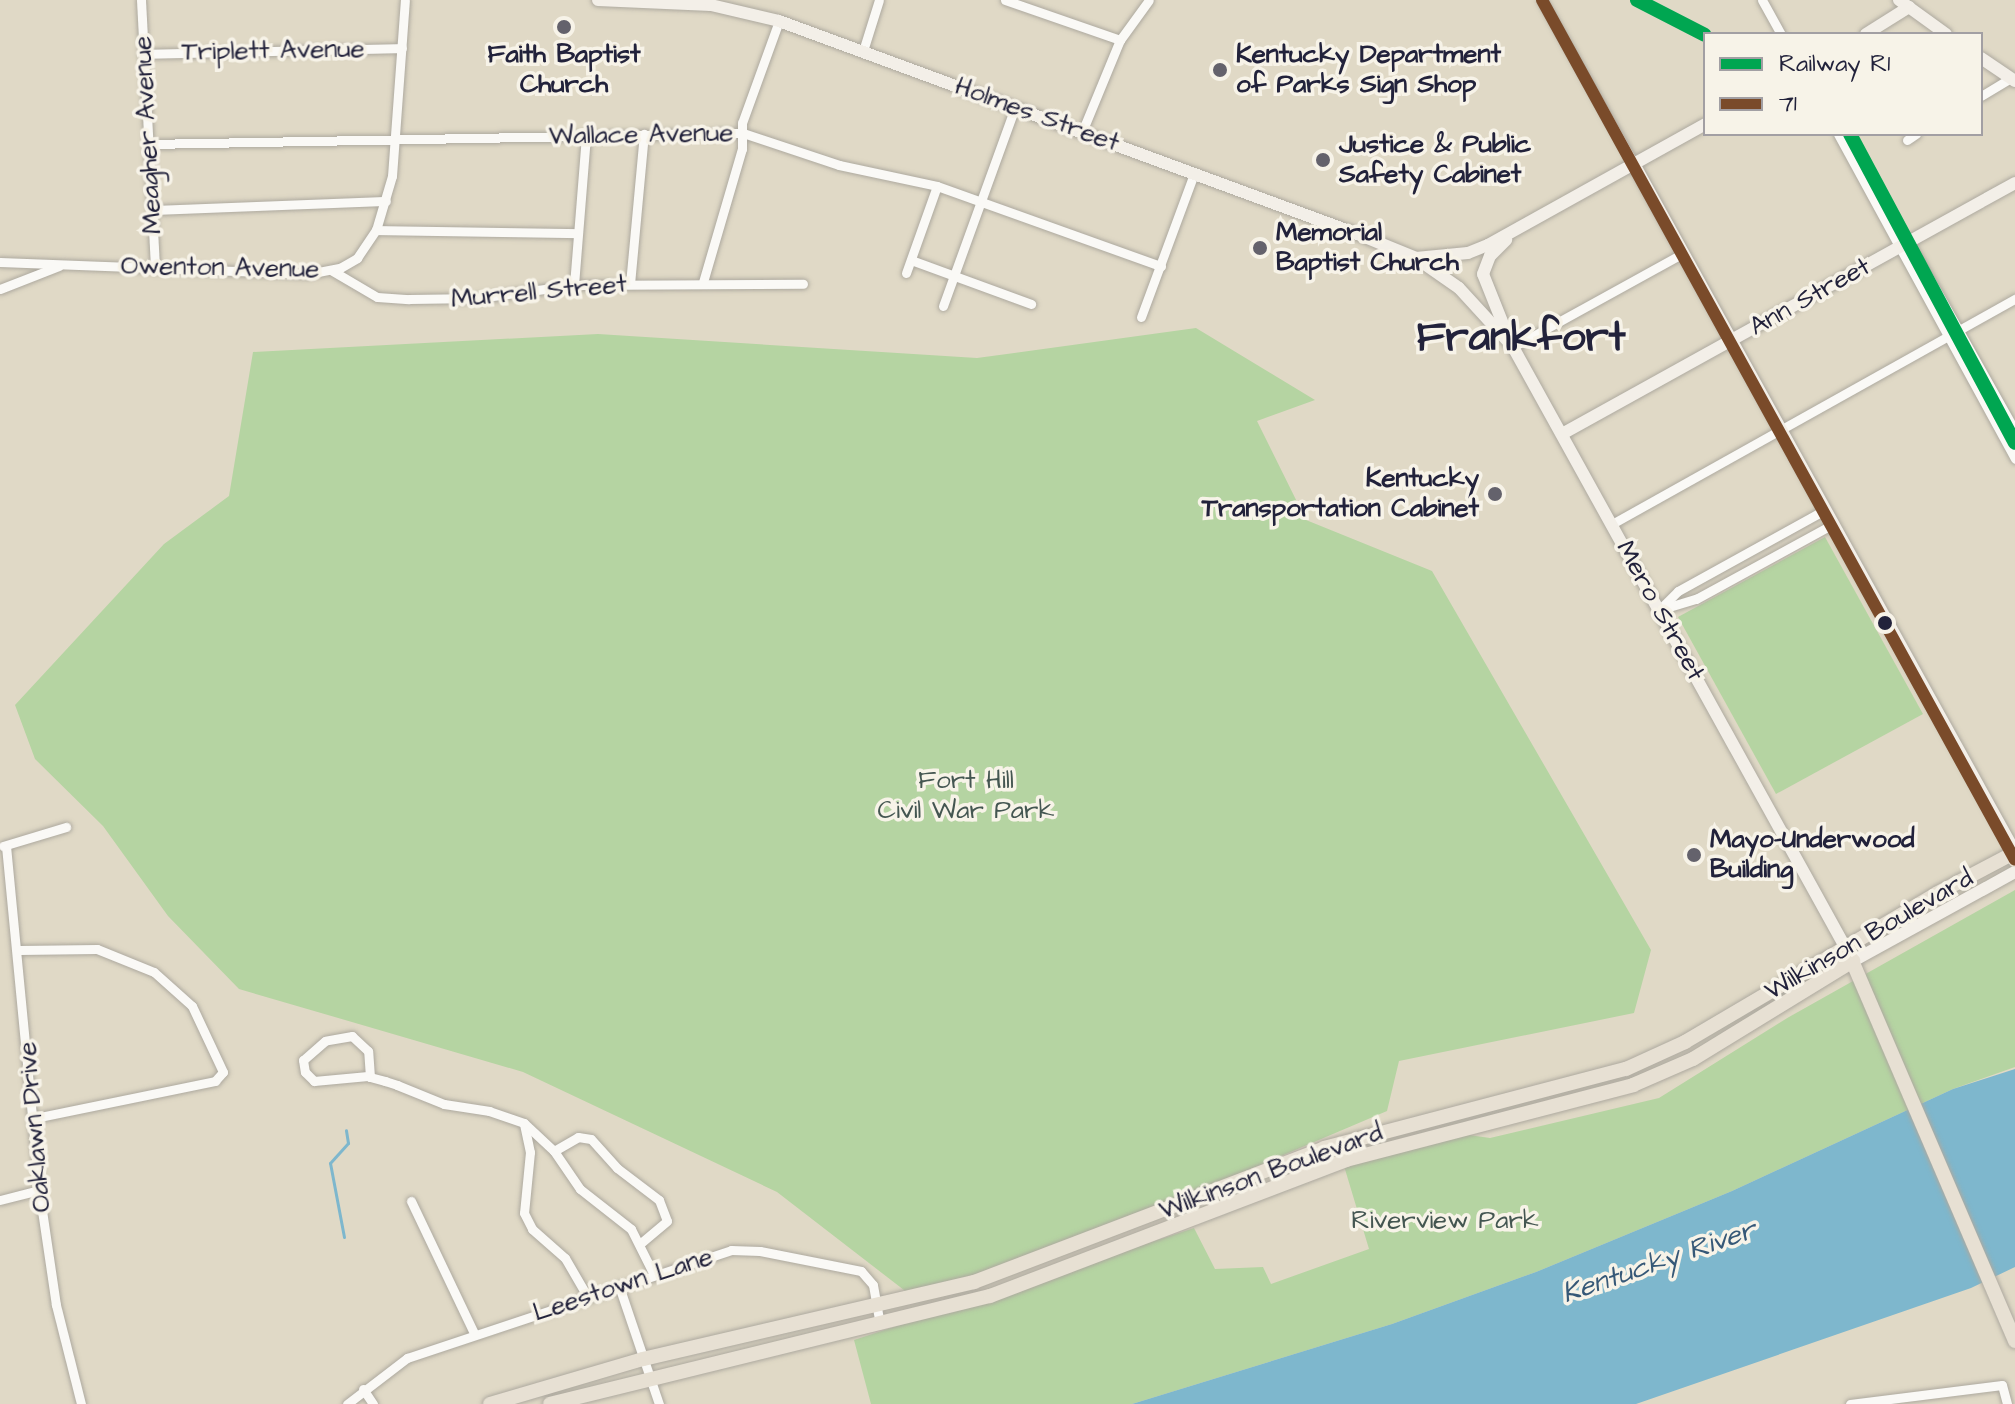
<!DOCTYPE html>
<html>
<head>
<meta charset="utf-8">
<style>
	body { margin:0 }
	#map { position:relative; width:2015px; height:1404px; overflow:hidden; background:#e0d9c6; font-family:"Architects Daughter",sans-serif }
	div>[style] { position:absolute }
	.green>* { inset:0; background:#b5d4a2 }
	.water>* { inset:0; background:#7eb7cd }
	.stream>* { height:3px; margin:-1.5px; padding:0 1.5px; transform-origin:1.5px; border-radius:1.5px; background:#7eb7cd }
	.roads { filter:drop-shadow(0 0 2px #ada99f) drop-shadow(0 0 2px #ada99f) }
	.minor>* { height:9px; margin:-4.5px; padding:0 4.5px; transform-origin:4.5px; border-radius:4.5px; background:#faf9f6 }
	.secondary>* { height:12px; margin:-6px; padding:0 6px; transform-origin:6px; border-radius:6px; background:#f3efe8 }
	.trunk>* { height:14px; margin:-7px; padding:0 7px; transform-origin:7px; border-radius:7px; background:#e7e0d3 }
	.bus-1>* { height:12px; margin:-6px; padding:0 6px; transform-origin:6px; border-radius:6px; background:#7a4b2a }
	.rail-1>* { height:14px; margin:-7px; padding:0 7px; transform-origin:7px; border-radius:7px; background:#00a651 }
	.dots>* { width:22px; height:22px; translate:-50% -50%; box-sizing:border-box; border:4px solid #f7f3e8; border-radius:50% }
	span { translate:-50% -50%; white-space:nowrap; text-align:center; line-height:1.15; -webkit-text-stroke:7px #f7f3e8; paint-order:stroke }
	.street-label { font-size:26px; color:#22223b }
	.poi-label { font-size:26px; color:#22223b; font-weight:700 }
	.left { translate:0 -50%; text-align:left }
	.right { translate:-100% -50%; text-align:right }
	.park-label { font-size:26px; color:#445651 }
	.water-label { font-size:28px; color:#365877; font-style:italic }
	.town-label { font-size:42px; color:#22223b; font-weight:700 }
	.legend { position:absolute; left:1703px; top:32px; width:280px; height:104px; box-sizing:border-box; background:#f7f3e8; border:2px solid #a29fa3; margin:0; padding:10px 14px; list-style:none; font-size:24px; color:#22223b }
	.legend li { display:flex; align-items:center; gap:16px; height:40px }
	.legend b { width:40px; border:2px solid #a29fa3 }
</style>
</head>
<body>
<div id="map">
	<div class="green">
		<i style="clip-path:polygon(1196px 328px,1315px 400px,1257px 421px,1306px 520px,1432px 571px,1651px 950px,1634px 1013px,1399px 1061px,1387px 1111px,1035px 1261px,913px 1297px,777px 1192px,523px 1072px,239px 989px,168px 916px,103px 826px,35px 759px,15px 705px,164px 544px,229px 496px,253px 352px,598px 334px,977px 358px)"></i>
		<i style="clip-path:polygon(1825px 537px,1923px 714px,1776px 794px,1678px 617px)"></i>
		<i style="clip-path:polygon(2015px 890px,2015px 1067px,1953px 1089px,1732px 1191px,1536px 1272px,1392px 1324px,1132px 1404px,871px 1404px,854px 1340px,1194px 1228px,1215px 1269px,1263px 1267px,1271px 1284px,1369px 1249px,1344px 1166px,1462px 1134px,1490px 1138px,1659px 1098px,1789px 1017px)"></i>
	</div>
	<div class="water">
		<i style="clip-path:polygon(2015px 1069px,2015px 1267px,1971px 1288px,1636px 1404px,1132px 1404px,1392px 1324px,1536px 1272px,1732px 1191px,1953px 1089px)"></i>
	</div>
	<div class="stream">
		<i style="left:344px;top:1237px;width:75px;rotate:-100.7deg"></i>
		<i style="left:330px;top:1163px;width:27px;rotate:-48deg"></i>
		<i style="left:348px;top:1143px;width:13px;rotate:-99deg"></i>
	</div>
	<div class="roads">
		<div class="minor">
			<i style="left:141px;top:0;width:269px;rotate:87deg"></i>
			<i style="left:1005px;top:0;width:122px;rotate:19.2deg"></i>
			<i style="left:1542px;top:0;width:188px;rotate:60.7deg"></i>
			<i style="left:1762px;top:0;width:39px;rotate:61deg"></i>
			<i style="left:863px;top:51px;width:53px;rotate:-72.6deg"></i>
			<i style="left:143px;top:54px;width:259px;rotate:-1.3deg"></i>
			<i style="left:1981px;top:96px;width:35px;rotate:-31deg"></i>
			<i style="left:1082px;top:132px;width:100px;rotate:-67.6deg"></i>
			<i style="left:1120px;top:40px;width:49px;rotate:-54.1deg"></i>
			<i style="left:1838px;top:134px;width:370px;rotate:61.4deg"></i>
			<i style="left:1907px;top:140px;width:11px;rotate:-34deg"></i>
			<i style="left:148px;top:144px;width:595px;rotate:-1.06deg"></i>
			<i style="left:743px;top:133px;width:101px;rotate:18.4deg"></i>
			<i style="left:839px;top:165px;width:100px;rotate:12.1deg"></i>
			<i style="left:937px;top:186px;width:238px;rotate:19.7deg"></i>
			<i style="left:152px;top:210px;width:234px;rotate:-2.2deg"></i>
			<i style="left:376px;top:230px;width:202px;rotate:0.9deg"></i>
			<i style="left:1908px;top:240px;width:219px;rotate:60.7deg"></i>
			<i style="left:911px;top:260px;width:128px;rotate:20.1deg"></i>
			<i style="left:0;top:262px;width:308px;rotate:2.2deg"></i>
			<i style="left:308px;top:274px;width:33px;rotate:-11deg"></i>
			<i style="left:340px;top:268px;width:20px;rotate:-30deg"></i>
			<i style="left:357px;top:258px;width:34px;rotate:-56deg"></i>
			<i style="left:376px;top:230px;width:56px;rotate:-73.5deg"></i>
			<i style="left:392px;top:176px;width:176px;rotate:-85.8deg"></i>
			<i style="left:331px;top:270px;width:53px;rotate:30.4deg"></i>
			<i style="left:377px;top:297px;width:32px;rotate:4deg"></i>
			<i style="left:409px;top:299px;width:69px;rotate:-0.8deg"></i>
			<i style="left:478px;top:298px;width:97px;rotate:-7.7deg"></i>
			<i style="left:574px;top:285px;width:229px;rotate:-0.3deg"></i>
			<i style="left:906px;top:273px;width:92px;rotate:-70.4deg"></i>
			<i style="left:703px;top:282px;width:139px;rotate:-73.7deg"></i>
			<i style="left:742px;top:149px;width:26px;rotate:-90deg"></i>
			<i style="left:742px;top:123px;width:109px;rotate:-70.1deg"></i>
			<i style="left:630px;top:284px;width:151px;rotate:-84.7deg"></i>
			<i style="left:574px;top:285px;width:150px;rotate:-85.4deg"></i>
			<i style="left:0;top:289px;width:63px;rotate:-21.3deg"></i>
			<i style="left:943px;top:306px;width:212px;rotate:-70.1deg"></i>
			<i style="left:1141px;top:317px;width:153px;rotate:-69.7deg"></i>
			<i style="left:1513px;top:347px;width:194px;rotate:-28.9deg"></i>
			<i style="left:1612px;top:524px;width:462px;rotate:-29.2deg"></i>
			<i style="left:1659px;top:610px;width:27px;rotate:-45deg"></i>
			<i style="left:1678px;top:591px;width:168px;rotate:-28.9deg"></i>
			<i style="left:1659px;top:610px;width:39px;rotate:-17deg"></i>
			<i style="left:1696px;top:599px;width:156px;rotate:-28.7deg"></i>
			<i style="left:3px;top:846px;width:66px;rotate:-16.8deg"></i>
			<i style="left:6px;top:846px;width:346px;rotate:84.5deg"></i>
			<i style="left:39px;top:1190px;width:116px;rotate:81.6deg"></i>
			<i style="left:56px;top:1305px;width:102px;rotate:75.8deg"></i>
			<i style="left:19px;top:950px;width:78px;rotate:-0.7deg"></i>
			<i style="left:97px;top:949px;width:61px;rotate:22deg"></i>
			<i style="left:154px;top:972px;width:51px;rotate:41.8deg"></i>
			<i style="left:192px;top:1006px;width:73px;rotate:64.8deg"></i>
			<i style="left:223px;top:1072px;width:12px;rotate:132deg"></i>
			<i style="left:215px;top:1081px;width:185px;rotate:168.4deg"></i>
			<i style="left:370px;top:1077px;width:26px;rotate:-94deg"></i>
			<i style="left:368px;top:1051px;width:22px;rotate:-137deg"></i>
			<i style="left:352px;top:1036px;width:27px;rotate:170deg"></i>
			<i style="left:325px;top:1041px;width:29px;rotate:139deg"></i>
			<i style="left:303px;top:1060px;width:12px;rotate:81deg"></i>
			<i style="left:305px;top:1072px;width:13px;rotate:45deg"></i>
			<i style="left:314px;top:1081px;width:54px;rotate:-5.3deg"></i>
			<i style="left:368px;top:1076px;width:2px;rotate:27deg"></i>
			<i style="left:370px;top:1077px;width:16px;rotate:15deg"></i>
			<i style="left:385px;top:1081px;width:13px;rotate:18deg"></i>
			<i style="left:397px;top:1085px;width:51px;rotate:22deg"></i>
			<i style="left:444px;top:1104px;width:46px;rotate:8.8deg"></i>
			<i style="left:489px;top:1111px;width:37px;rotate:19deg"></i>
			<i style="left:524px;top:1123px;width:41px;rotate:43deg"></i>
			<i style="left:554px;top:1151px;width:46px;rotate:55.6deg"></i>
			<i style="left:580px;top:1189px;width:65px;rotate:38.1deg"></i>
			<i style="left:631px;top:1229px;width:51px;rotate:63.4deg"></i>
			<i style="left:524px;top:1124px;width:29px;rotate:78deg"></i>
			<i style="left:530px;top:1152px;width:61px;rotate:95.6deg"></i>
			<i style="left:524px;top:1213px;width:18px;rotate:63deg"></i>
			<i style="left:532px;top:1229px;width:44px;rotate:41.3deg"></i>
			<i style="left:565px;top:1258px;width:44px;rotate:59.9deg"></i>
			<i style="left:554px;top:1151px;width:28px;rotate:-30deg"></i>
			<i style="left:578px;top:1137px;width:13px;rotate:9deg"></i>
			<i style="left:591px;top:1139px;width:39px;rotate:48deg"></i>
			<i style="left:617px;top:1168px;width:53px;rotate:37.3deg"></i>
			<i style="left:659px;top:1200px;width:22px;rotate:69deg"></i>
			<i style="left:667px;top:1221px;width:33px;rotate:140deg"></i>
			<i style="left:0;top:1200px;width:40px;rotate:-14.4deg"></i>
			<i style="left:411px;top:1201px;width:146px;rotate:64.5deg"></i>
			<i style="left:619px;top:1286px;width:125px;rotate:71.3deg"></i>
			<i style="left:363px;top:1389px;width:18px;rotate:56deg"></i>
			<i style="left:347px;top:1404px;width:76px;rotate:-37.5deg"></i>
			<i style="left:407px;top:1358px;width:342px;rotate:-18.4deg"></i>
			<i style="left:731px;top:1250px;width:29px;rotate:2deg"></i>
			<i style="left:760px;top:1251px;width:103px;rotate:11.2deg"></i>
			<i style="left:861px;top:1271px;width:18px;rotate:49deg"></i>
			<i style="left:873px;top:1285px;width:40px;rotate:80deg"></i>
			<i style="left:1850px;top:1404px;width:153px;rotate:-7.1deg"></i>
			<i style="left:2002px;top:1385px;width:20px;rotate:75deg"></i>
		</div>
		<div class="secondary">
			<i style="left:598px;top:0;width:113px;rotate:2.5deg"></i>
			<i style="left:711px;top:5px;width:70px;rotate:13.2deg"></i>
			<i style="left:779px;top:21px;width:619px;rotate:20.22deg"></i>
			<i style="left:1360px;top:235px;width:61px;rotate:22.3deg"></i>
			<i style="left:1416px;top:258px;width:52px;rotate:34.9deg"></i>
			<i style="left:1459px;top:288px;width:80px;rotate:47.5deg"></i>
			<i style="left:1513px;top:347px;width:683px;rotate:61.03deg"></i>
			<i style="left:1899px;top:0;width:58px;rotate:35.9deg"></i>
			<i style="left:1866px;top:34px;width:51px;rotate:-32.1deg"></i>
			<i style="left:1981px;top:58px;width:41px;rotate:34.1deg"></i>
			<i style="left:1634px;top:164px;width:786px;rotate:61.02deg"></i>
			<i style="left:1416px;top:258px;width:52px;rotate:-5.5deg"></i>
			<i style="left:1468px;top:253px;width:22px;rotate:-22deg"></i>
			<i style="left:1488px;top:245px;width:248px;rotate:-29.1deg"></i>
			<i style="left:1505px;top:329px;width:59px;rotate:-111.8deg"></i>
			<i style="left:1483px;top:274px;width:19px;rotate:-69deg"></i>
			<i style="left:1490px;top:256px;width:23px;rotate:-45deg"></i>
			<i style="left:1562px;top:434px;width:518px;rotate:-28.99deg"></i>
			<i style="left:1853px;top:961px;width:185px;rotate:-28.8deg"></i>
		</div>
		<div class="trunk">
			<i style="left:1850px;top:956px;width:419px;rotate:66.8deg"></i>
			<i style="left:490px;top:1404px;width:159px;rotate:-16.4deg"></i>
			<i style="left:643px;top:1359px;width:340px;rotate:-13.1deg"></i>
			<i style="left:974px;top:1282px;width:375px;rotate:-20.9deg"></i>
			<i style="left:1324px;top:1148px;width:312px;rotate:-14.7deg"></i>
			<i style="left:1626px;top:1069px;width:65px;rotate:-24.6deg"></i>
			<i style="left:1685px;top:1042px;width:291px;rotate:-30.5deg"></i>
			<i style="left:1936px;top:894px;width:86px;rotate:-27.8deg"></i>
			<i style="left:2012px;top:854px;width:7px;rotate:63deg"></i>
			<i style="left:550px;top:1404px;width:453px;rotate:-13.8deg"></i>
			<i style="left:990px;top:1296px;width:381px;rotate:-20.9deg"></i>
			<i style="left:1346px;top:1160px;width:297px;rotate:-14.6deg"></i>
			<i style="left:1633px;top:1085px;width:65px;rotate:-23.4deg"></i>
			<i style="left:1693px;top:1059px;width:188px;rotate:-31.5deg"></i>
		</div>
	</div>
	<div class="bus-1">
		<i style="left:1542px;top:0;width:981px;rotate:61.19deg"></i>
	</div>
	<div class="rail-1">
		<i style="left:1637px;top:0;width:76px;rotate:27.2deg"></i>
		<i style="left:1850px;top:134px;width:350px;rotate:61.9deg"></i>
	</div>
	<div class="dots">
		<i style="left:564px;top:27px;background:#64626c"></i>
		<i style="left:1220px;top:70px;background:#64626c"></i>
		<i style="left:1323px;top:160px;background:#64626c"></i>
		<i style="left:1260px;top:248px;background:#64626c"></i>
		<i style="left:1495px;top:494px;background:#64626c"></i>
		<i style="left:1885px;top:623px;background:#22223b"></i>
		<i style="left:1694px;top:855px;background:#64626c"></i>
	</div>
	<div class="street-label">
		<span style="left:273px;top:51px;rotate:-1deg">Triplett Avenue</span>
		<span style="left:1037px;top:115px;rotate:20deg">Holmes Street</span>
		<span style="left:148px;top:135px;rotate:-93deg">Meagher Avenue</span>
		<span style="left:641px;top:135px;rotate:-1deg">Wallace Avenue</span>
		<span style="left:220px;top:268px;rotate:1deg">Owenton Avenue</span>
		<span style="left:539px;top:292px;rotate:-5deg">Murrell Street</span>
		<span style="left:1810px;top:297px;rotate:-29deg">Ann Street</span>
		<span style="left:1660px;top:611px;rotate:61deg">Mero Street</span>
		<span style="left:1869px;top:935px;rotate:-30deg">Wilkinson Boulevard</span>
		<span style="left:35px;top:1127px;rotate:-95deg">Oaklawn Drive</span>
		<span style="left:1271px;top:1172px;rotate:-20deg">Wilkinson Boulevard</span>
		<span style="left:623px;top:1285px;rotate:-18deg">Leestown Lane</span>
	</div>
	<div class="poi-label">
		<span style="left:564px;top:70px">Faith Baptist<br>Church</span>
		<span class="left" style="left:1236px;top:70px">Kentucky Department<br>of Parks Sign Shop</span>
		<span class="left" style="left:1339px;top:160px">Justice &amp; Public<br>Safety Cabinet</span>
		<span class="left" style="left:1276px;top:248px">Memorial<br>Baptist Church</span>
		<span class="right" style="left:1479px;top:494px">Kentucky<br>Transportation Cabinet</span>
		<span class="left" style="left:1710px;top:855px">Mayo-Underwood<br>Building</span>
	</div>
	<div class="park-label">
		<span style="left:966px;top:796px">Fort Hill<br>Civil War Park</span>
		<span style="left:1445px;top:1221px">Riverview Park</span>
	</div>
	<div class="water-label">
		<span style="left:1659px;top:1262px;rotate:-19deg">Kentucky River</span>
	</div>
	<div class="town-label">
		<span style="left:1521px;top:338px">Frankfort</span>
	</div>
	<ul class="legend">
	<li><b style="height:10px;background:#00a651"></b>Railway R1</li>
	<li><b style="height:10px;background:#7a4b2a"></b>71</li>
	</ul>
</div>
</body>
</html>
